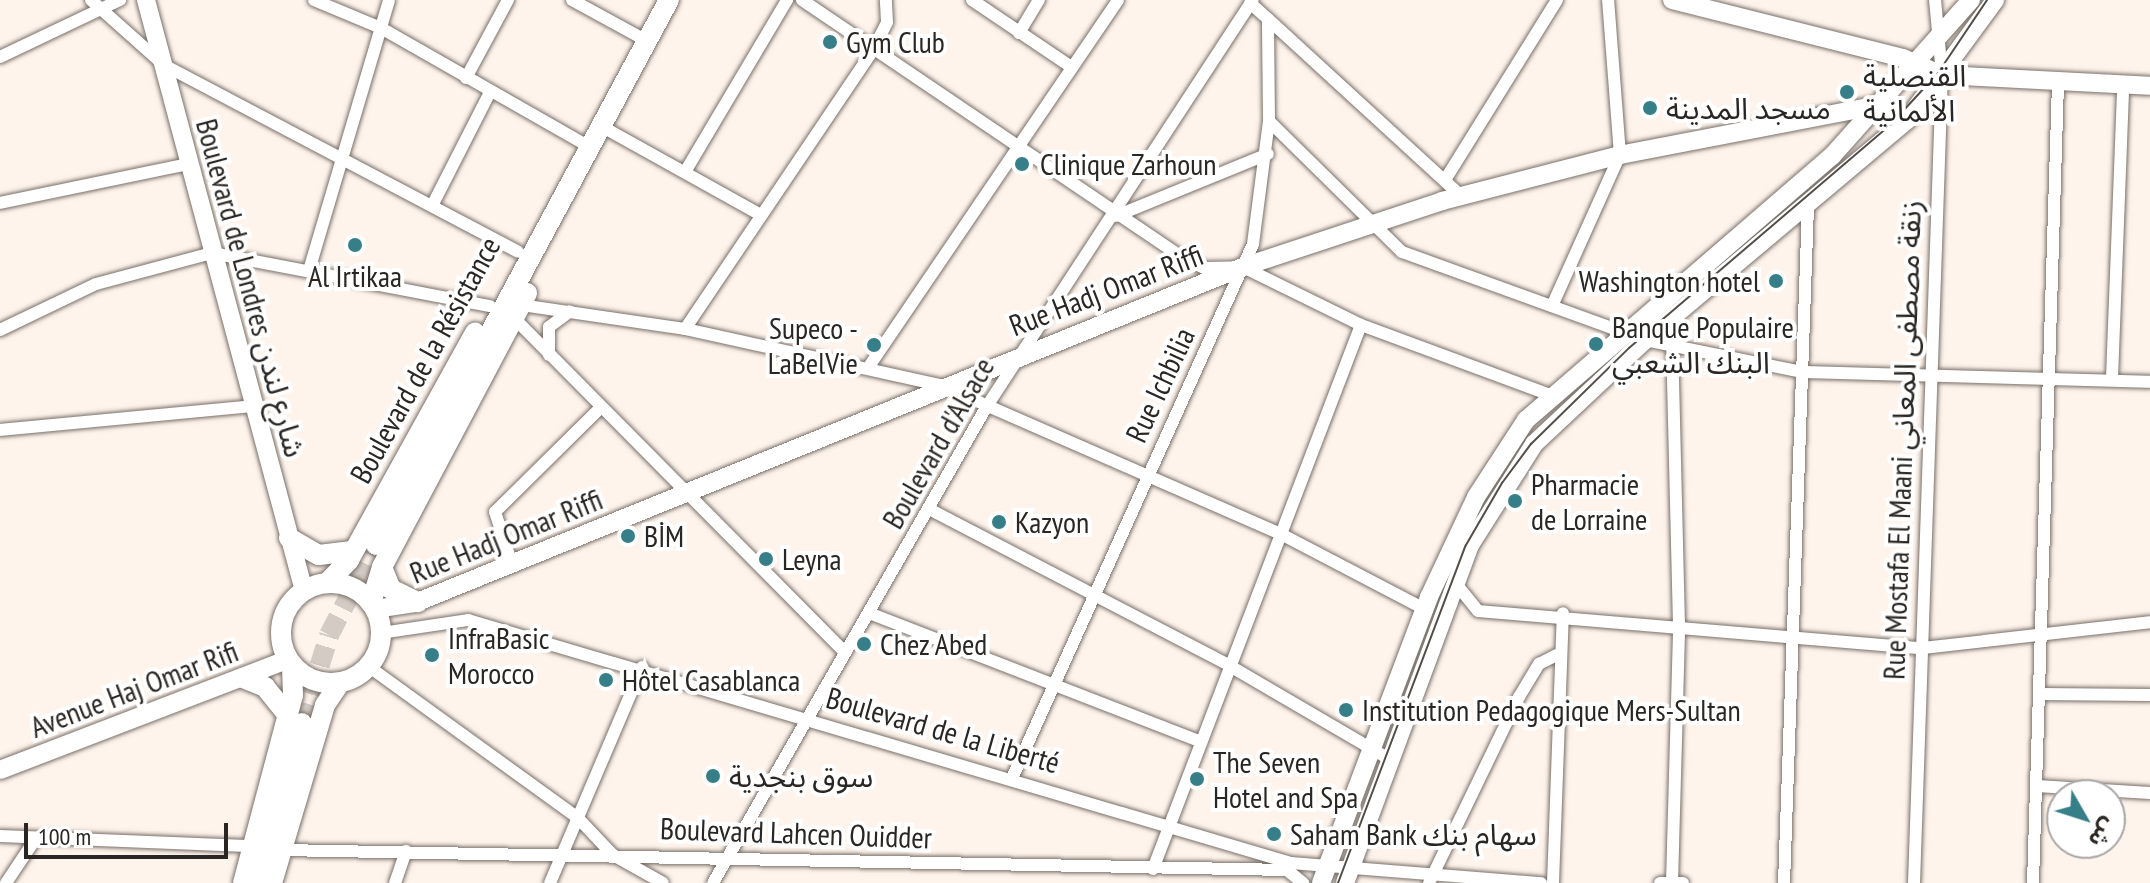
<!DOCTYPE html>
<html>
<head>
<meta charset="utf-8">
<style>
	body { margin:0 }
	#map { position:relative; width:2150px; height:883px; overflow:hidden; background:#fef4ec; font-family:"PT Sans Narrow","Noto Sans Arabic",sans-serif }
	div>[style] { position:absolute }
	.primary-tunnel>* { height:20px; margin-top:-10px; transform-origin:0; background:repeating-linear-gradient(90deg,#d3cbc4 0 20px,transparent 0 30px) }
	.roads { filter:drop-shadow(0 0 2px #786f68) drop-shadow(0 0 2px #786f68) }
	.street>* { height:12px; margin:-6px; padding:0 6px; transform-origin:6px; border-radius:6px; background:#fff }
	.secondary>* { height:18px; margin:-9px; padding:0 9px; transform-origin:9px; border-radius:9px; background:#fff }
	.primary>* { height:20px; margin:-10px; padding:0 10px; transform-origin:10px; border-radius:10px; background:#fff }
	.primary>.ring { margin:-10px; padding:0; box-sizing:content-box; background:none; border:20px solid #fff; border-radius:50% }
	.tram>* { height:2px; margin:-1px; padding:0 1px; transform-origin:1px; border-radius:1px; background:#524d49 }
	.dots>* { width:22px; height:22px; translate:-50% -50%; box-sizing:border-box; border:4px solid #fff; border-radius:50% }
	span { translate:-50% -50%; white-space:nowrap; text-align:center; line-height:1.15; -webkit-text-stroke:8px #fff; paint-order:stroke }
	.poi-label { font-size:30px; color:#292623 }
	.left { translate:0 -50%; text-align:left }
	.right { translate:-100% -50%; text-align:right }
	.street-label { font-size:30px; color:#292623 }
	.north { position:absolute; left:2046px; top:779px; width:80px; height:80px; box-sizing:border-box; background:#fff; border:2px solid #a9a8a7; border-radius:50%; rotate:129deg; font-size:22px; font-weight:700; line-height:32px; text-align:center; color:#292623 }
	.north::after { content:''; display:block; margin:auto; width:28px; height:36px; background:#377f88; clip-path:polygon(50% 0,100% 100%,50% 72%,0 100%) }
	.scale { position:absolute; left:24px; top:823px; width:204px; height:36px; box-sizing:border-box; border:4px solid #292623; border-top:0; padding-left:10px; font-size:24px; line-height:28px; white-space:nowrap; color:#292623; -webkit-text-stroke:6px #fff; paint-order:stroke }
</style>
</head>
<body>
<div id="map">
	<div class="primary-tunnel">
		<i style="left:302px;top:723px;width:92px;rotate:-72.9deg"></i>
		<i style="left:329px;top:635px;width:102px;rotate:-62.4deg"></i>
	</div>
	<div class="roads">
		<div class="street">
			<i style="left:91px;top:0;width:98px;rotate:41.7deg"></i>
			<i style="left:164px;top:65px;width:400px;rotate:27.8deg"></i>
			<i style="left:314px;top:0;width:73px;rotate:22.7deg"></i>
			<i style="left:381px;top:28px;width:241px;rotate:29.7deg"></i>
			<i style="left:572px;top:0;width:85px;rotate:28.7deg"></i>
			<i style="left:802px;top:0;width:462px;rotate:34.1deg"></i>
			<i style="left:1185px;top:259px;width:21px;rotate:25deg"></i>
			<i style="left:1204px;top:268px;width:39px;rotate:-1deg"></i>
			<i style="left:1243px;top:267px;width:131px;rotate:26.2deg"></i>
			<i style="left:1361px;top:325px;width:199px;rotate:20.3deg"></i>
			<i style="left:972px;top:0;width:118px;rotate:34deg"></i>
			<i style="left:1268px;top:19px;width:262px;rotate:42.5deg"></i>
			<i style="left:1019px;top:33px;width:39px;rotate:-59deg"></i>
			<i style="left:0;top:57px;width:133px;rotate:-25.4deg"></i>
			<i style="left:466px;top:78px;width:89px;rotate:-61.7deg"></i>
			<i style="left:1269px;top:121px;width:187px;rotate:44.6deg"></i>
			<i style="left:1402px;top:252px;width:258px;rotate:19.9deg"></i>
			<i style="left:1645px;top:340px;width:160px;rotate:11.5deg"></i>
			<i style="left:1802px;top:372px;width:348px;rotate:1.6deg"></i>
			<i style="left:601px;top:126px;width:183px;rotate:29.1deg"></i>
			<i style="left:685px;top:172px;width:200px;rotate:-59.3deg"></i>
			<i style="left:1445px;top:180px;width:212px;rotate:-58.1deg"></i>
			<i style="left:0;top:203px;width:193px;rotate:-11.7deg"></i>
			<i style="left:432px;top:206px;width:128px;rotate:-63deg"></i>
			<i style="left:1116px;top:216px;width:164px;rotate:-22.2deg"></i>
			<i style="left:310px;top:267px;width:278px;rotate:-73.5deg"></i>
			<i style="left:521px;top:305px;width:166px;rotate:8.3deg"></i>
			<i style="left:685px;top:329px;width:261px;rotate:12.4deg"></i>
			<i style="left:940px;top:385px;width:370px;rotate:23.6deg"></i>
			<i style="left:1279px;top:533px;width:166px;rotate:27.6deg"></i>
			<i style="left:1552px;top:306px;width:166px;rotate:-65.8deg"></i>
			<i style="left:1620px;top:155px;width:155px;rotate:-94.4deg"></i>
			<i style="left:514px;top:318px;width:470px;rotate:45.3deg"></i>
			<i style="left:685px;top:329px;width:336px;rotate:-56deg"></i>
			<i style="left:873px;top:50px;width:31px;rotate:-63deg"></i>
			<i style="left:887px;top:22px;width:22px;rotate:-93deg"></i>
			<i style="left:0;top:330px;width:106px;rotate:-25.6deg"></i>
			<i style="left:96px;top:284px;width:120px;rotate:-15deg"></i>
			<i style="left:212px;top:253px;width:283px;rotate:10.8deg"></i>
			<i style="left:549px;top:355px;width:28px;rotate:-90deg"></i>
			<i style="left:549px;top:327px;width:26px;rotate:-37deg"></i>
			<i style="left:870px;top:365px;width:441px;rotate:-55.8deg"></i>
			<i style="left:2112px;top:378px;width:293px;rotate:-87.8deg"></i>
			<i style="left:0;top:430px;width:253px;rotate:-5.4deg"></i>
			<i style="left:929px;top:509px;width:339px;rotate:27.5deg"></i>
			<i style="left:1230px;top:666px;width:184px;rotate:30.3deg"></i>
			<i style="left:512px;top:564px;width:55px;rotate:-108.1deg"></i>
			<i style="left:495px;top:512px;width:148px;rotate:-44.7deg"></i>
			<i style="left:1457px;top:585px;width:33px;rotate:51deg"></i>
			<i style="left:1478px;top:611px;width:447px;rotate:4.8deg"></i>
			<i style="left:1923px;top:648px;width:228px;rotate:-6.5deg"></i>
			<i style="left:869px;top:613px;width:356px;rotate:21.2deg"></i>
			<i style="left:381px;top:633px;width:88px;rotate:-8.5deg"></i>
			<i style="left:468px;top:620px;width:858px;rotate:16.45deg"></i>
			<i style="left:1291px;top:863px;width:251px;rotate:4.6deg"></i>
			<i style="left:368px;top:666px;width:259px;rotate:35.9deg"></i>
			<i style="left:578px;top:818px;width:51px;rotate:46.6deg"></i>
			<i style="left:613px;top:855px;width:57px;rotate:29.2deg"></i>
			<i style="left:2039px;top:694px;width:111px;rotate:0.5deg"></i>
			<i style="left:1013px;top:776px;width:584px;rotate:-65.72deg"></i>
			<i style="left:1253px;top:244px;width:124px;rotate:-82.6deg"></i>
			<i style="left:1269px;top:121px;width:102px;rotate:-90.6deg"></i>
			<i style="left:1268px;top:19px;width:24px;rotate:-138deg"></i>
			<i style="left:2037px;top:786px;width:113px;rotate:3.5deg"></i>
			<i style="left:0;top:836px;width:253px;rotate:2.3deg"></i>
			<i style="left:282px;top:850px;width:1005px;rotate:1.14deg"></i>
			<i style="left:1287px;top:870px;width:21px;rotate:39deg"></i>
			<i style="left:1153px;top:869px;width:582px;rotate:-69.08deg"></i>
			<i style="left:6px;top:883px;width:54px;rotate:-56.3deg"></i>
			<i style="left:395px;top:883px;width:34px;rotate:-71deg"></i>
			<i style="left:550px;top:883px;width:235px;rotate:-66.9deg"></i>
			<i style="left:713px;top:883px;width:550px;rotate:-60.13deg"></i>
			<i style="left:987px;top:406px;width:485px;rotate:-56.8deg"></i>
			<i style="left:1429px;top:883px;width:207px;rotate:-64.2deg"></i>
			<i style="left:1519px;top:697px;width:39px;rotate:-59deg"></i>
			<i style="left:1539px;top:664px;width:20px;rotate:-27deg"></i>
			<i style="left:1553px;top:883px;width:270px;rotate:-87.9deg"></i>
			<i style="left:1660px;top:883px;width:23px"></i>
			<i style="left:1672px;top:883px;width:258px;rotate:-88.4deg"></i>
			<i style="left:1679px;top:625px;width:280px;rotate:-91.4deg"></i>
			<i style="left:1784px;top:883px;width:678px;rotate:-87.97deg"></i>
			<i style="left:1914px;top:883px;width:808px;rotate:-88.02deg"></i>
			<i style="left:1942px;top:75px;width:75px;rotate:-95.3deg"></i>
			<i style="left:2033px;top:883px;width:802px;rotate:-88.21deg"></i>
		</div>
		<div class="secondary">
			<i style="left:146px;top:0;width:612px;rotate:75.03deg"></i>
			<i style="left:1672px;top:0;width:238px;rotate:14.1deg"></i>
			<i style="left:1903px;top:58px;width:43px;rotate:23.6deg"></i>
			<i style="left:1942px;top:75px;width:208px;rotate:3deg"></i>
			<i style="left:375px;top:609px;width:40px;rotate:-8.5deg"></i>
			<i style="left:415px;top:603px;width:894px;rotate:-22.09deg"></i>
			<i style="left:1243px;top:267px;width:210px;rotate:-18.3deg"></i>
			<i style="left:1442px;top:201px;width:184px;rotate:-14.5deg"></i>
			<i style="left:1620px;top:155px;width:269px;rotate:-10.9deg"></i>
			<i style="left:0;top:770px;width:307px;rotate:-21deg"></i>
			<i style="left:1321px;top:883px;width:306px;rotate:-69.3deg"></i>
			<i style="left:1429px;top:597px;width:110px;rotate:-64.8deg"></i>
			<i style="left:1476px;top:497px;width:92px;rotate:-57deg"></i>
			<i style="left:1526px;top:420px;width:404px;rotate:-40.8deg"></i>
			<i style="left:1832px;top:156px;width:209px;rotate:-48.3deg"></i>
			<i style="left:1345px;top:883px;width:360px;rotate:-69.7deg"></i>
			<i style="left:1470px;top:545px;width:120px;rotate:-57.6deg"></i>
			<i style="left:1534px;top:444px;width:152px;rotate:-43.1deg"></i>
			<i style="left:1645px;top:340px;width:342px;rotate:-40deg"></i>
			<i style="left:1907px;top:120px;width:149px;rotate:-53.7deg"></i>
		</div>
		<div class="primary">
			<i style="left:289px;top:538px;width:34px;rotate:30deg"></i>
			<i style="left:319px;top:555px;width:35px;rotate:-7deg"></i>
			<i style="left:376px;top:545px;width:619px;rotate:-61.74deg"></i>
			<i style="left:382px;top:567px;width:24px;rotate:68deg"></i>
			<i style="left:391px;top:589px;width:30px;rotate:26deg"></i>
			<i class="ring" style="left:281px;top:583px;width:80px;height:80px"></i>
			<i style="left:327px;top:583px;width:32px;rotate:-46deg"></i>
			<i style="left:349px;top:560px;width:260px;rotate:-61deg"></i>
			<i style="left:371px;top:603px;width:38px;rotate:-73deg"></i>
			<i style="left:382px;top:567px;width:310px;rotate:-62.1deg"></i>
			<i style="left:243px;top:678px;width:24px;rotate:22deg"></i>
			<i style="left:265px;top:687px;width:36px;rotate:51deg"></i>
			<i style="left:243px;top:883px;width:195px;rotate:-75.1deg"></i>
			<i style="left:293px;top:695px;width:29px;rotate:-92deg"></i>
			<i style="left:257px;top:883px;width:166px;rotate:-74.3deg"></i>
			<i style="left:272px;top:883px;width:186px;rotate:-73.4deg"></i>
			<i style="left:325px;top:705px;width:27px;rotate:-56deg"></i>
		</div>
	</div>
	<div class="tram">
		<i style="left:1338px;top:883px;width:361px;rotate:-69.3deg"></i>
		<i style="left:1466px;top:545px;width:72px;rotate:-59.9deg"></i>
		<i style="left:1502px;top:483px;width:49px;rotate:-53.4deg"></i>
		<i style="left:1531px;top:444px;width:137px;rotate:-44.4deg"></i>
		<i style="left:1629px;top:348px;width:345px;rotate:-40.5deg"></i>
		<i style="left:1891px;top:124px;width:69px;rotate:-47.3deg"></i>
		<i style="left:1938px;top:73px;width:88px;rotate:-56.1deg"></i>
	</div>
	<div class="dots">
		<i style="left:830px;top:42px;background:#377f88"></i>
		<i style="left:1847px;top:92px;background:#377f88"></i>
		<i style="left:1650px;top:108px;background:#377f88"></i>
		<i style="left:1022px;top:164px;background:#377f88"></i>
		<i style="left:355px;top:245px;background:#377f88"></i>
		<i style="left:1776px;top:281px;background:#377f88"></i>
		<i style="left:1596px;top:344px;background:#377f88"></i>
		<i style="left:874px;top:345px;background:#377f88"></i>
		<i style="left:1515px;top:501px;background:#377f88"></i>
		<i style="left:999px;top:522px;background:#377f88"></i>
		<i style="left:628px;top:536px;background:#377f88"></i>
		<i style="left:766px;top:559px;background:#377f88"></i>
		<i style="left:864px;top:644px;background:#377f88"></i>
		<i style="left:432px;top:655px;background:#377f88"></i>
		<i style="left:606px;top:680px;background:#377f88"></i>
		<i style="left:1346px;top:710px;background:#377f88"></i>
		<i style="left:713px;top:776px;background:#377f88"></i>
		<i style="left:1197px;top:779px;background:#377f88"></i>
		<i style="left:1274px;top:834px;background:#377f88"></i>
	</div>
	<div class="poi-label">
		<span class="left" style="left:846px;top:42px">Gym Club</span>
		<span class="left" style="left:1863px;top:92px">القنصلية<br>الألمانية</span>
		<span class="left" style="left:1666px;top:108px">مسجد المدينة</span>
		<span class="left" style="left:1040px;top:164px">Clinique Zarhoun</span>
		<span style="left:355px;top:276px">Al Irtikaa</span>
		<span class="right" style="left:1760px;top:281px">Washington hotel</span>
		<span class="left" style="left:1612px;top:344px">Banque Populaire<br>البنك الشعبي</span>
		<span class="right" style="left:858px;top:345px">Supeco -<br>LaBelVie</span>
		<span class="left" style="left:1531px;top:501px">Pharmacie<br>de Lorraine</span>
		<span class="left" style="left:1015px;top:522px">Kazyon</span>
		<span class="left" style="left:644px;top:536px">BİM</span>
		<span class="left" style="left:782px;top:559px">Leyna</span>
		<span class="left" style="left:448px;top:655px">InfraBasic<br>Morocco</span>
		<span class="left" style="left:880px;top:644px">Chez Abed</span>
		<span class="left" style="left:622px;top:680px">Hôtel Casablanca</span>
		<span class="left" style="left:1362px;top:710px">Institution Pedagogique Mers-Sultan</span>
		<span class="left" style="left:1213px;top:779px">The Seven<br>Hotel and Spa</span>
		<span class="left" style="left:729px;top:776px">سوق بنجدية</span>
		<span class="left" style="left:1290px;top:834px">Saham Bank سهام بنك</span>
	</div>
	<div class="street-label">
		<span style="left:251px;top:288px;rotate:75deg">Boulevard de Londres شارع لندن</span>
		<span style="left:1106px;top:290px;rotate:-21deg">Rue Hadj Omar Riffi</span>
		<span style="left:425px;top:360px;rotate:-61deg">Boulevard de la Résistance</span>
		<span style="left:1160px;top:385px;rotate:-65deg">Rue Ichbilia</span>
		<span style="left:1902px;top:440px;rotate:-88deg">Rue Mostafa El Maani زنقة مصطفى المعاني</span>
		<span style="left:938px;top:443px;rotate:-60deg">Boulevard d'Alsace</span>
		<span style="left:506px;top:536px;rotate:-22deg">Rue Hadj Omar Riffi</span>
		<span style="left:134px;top:689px;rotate:-21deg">Avenue Haj Omar Rifi</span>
		<span style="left:943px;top:730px;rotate:16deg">Boulevard de la Liberté</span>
		<span style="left:796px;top:833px;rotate:2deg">Boulevard Lahcen Ouidder</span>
	</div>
	<div class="north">ش</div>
	<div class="scale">100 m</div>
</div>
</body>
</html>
